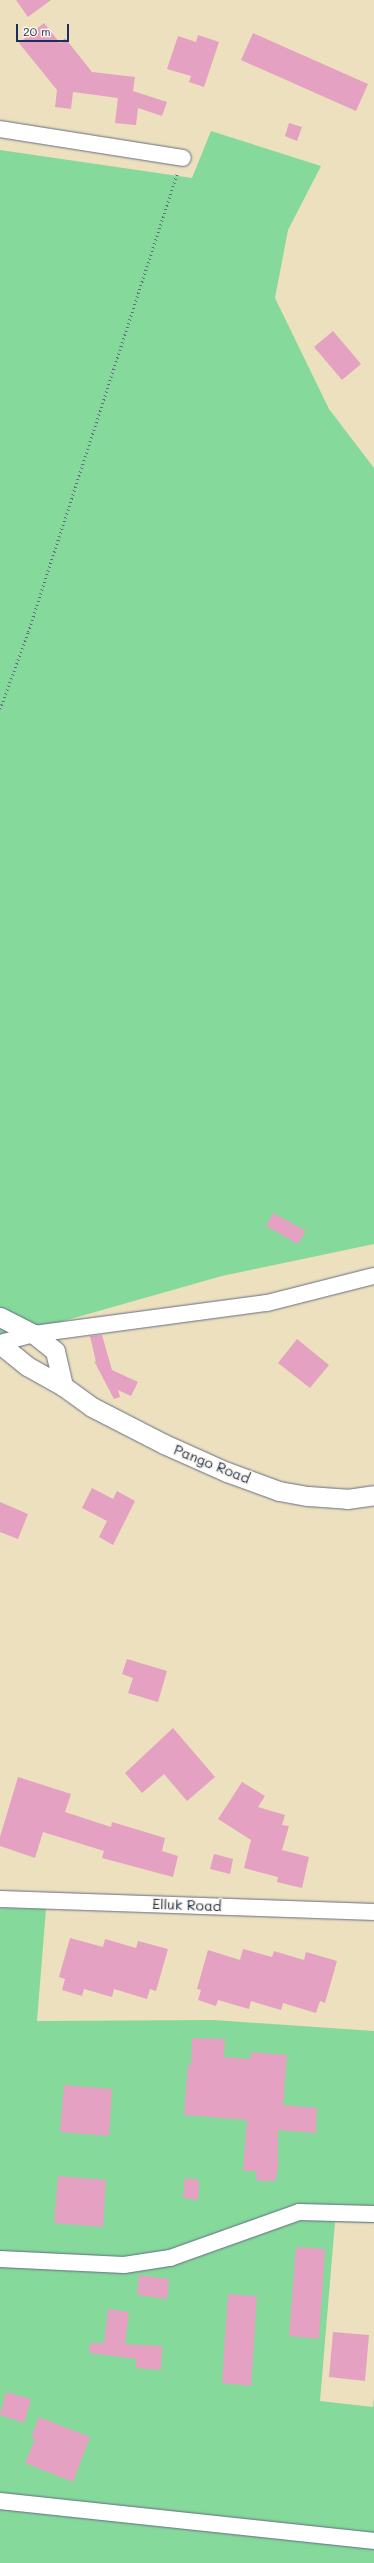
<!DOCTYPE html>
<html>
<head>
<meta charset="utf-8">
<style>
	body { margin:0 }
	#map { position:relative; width:374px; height:2563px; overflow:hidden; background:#ede0bf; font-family:Mali,sans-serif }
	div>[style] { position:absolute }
	.green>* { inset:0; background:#85d99b }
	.building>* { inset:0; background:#e4a1c1 }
	.path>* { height:2.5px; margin-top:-1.25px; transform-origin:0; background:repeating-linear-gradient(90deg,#646d80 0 1px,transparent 0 4px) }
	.roads { filter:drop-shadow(0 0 1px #646d80) drop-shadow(0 0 1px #646d80) }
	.minor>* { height:16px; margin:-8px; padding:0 8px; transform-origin:8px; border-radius:8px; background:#fff }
	.tertiary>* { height:19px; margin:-9.5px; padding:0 9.5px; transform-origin:9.5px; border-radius:9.5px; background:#fff }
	span { translate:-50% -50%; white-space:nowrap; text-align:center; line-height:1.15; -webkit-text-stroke:3px #fcf5e5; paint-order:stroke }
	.street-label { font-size:14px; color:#1b2f5e }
	.scale { position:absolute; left:16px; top:24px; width:53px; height:18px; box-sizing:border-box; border:2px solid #1b2f5e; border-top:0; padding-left:5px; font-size:12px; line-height:14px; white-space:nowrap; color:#1b2f5e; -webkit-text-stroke:3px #fcf5e5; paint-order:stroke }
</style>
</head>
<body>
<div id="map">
	<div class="green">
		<i style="clip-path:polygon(211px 131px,321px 166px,288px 230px,275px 298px,329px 409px,374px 468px,374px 1244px,222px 1276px,0 1339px,0 150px,192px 178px)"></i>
		<i style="clip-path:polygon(0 1908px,46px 1909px,37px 2021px,214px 2020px,374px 2031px,374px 2223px,335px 2222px,320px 2401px,373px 2407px,374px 2398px,374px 2563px,0 2563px)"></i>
	</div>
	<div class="building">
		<i style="clip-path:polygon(16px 0,51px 0,28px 17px)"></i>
		<i style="clip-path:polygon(44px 23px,60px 43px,65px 38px,92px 72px,135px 77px,133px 91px,167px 102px,162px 116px,138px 108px,136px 125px,115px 123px,118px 98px,73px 92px,71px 109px,55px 107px,57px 90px,19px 43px)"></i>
		<i style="clip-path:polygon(253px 33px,368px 84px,356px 111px,241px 60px)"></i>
		<i style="clip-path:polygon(198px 35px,219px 42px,204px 87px,189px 82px,191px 76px,167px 69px,178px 36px,196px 42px)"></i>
		<i style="clip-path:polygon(289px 123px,302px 127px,297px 141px,285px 136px)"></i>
		<i style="clip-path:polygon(333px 331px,361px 364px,342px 380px,314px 347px)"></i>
		<i style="clip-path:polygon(273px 1213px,306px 1231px,298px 1244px,266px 1226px)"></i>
		<i style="clip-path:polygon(102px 1335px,112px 1370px,138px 1382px,131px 1396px,118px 1390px,120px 1397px,114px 1399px,94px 1361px,96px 1362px,90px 1336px)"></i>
		<i style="clip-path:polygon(297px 1339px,329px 1365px,310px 1388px,278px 1363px)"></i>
		<i style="clip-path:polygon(92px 1488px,113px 1499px,117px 1491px,135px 1501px,113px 1545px,99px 1537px,107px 1521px,82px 1508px)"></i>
		<i style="clip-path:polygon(0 1502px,28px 1514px,18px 1539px,0 1532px)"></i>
		<i style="clip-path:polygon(127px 1659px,167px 1671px,158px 1702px,128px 1693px,133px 1678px,122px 1674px)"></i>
		<i style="clip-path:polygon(173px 1728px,215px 1777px,187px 1801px,164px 1774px,142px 1793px,125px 1773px)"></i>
		<i style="clip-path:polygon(18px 1777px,71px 1794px,65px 1812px,111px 1827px,112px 1822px,165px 1838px,162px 1851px,178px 1856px,173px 1877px,102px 1858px,104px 1851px,43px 1832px,35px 1858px,0 1846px,0 1837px)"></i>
		<i style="clip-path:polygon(242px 1782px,265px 1796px,258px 1807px,285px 1815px,282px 1825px,289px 1826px,282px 1850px,309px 1857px,302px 1888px,277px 1882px,278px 1877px,244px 1868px,251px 1840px,218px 1819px)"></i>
		<i style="clip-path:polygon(214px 1854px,233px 1859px,230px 1874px,210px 1869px)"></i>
		<i style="clip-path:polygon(70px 1938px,103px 1947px,105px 1939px,136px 1948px,138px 1941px,168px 1949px,156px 1991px,150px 1989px,147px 1999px,114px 1989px,112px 1997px,84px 1989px,82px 1996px,62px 1990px,65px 1979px,59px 1977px)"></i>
		<i style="clip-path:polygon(243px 1949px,272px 1957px,274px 1951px,304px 1960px,306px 1952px,337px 1961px,325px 2003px,320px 2001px,316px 2013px,283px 2003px,281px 2010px,251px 2001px,249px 2009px,218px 2000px,216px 2006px,198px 2000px,201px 1990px,197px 1989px,208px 1950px,240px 1960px)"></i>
		<i style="clip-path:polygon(192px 2038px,225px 2039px,224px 2057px,250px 2059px,251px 2052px,287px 2055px,283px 2105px,317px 2108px,316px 2133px,278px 2130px,278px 2173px,276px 2173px,276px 2181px,257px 2181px,256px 2171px,243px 2171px,247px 2120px,184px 2115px,188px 2065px,191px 2065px)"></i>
		<i style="clip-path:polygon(64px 2085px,112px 2089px,109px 2136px,60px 2132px)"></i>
		<i style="clip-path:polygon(58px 2176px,106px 2180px,103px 2227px,54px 2223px)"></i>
		<i style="clip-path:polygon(185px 2178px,199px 2180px,198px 2200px,183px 2198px)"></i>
		<i style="clip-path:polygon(296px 2247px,325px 2249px,319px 2339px,289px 2336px)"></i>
		<i style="clip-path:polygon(139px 2275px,169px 2279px,167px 2299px,137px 2295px)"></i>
		<i style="clip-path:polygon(228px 2294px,257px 2296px,251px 2386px,222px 2383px)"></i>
		<i style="clip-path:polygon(108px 2309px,129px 2312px,125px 2344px,162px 2346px,161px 2370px,136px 2368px,136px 2359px,89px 2353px,90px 2343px,104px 2343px)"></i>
		<i style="clip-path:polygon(333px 2332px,369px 2335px,365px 2381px,329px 2377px)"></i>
		<i style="clip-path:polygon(6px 2392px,31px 2399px,24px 2423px,0 2415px)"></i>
		<i style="clip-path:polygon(39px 2417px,90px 2437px,73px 2482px,25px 2463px,35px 2439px,31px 2438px)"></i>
	</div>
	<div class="path">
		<i style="left:0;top:709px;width:82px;rotate:-70deg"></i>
		<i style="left:28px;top:632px;width:482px;rotate:-72deg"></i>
	</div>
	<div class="roads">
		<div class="minor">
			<i style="left:0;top:129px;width:185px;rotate:9deg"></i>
			<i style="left:0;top:1343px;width:35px;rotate:-15deg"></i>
			<i style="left:34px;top:1334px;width:235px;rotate:-7.6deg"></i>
			<i style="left:267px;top:1303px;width:110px;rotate:-14.2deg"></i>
			<i style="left:0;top:1899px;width:374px;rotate:2deg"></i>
			<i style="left:0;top:2259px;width:124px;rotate:2.8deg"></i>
			<i style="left:124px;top:2265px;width:47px;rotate:-8.7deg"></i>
			<i style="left:170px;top:2258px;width:137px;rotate:-19.6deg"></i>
			<i style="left:299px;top:2212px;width:75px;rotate:1.5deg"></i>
			<i style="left:0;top:2501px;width:376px;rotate:6.1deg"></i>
		</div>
		<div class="tertiary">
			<i style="left:0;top:1317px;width:38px;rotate:27deg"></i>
			<i style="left:34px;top:1334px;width:27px;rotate:39deg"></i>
			<i style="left:55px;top:1351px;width:36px;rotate:77deg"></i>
			<i style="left:0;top:1344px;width:35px;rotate:39deg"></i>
			<i style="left:27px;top:1366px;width:41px;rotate:29.1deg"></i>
			<i style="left:63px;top:1386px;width:36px;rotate:36deg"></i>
			<i style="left:92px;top:1407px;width:81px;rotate:27.2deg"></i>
			<i style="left:164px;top:1444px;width:69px;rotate:24deg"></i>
			<i style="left:227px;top:1472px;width:55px;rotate:20.1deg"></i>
			<i style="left:279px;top:1491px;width:29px;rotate:10deg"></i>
			<i style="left:308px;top:1496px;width:39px;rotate:4deg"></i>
			<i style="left:347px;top:1499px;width:27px;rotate:-8deg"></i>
		</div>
	</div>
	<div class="street-label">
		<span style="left:212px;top:1464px;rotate:22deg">Pango Road</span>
		<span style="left:187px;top:1905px;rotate:2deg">Elluk Road</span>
	</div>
	<div class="scale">20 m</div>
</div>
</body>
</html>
